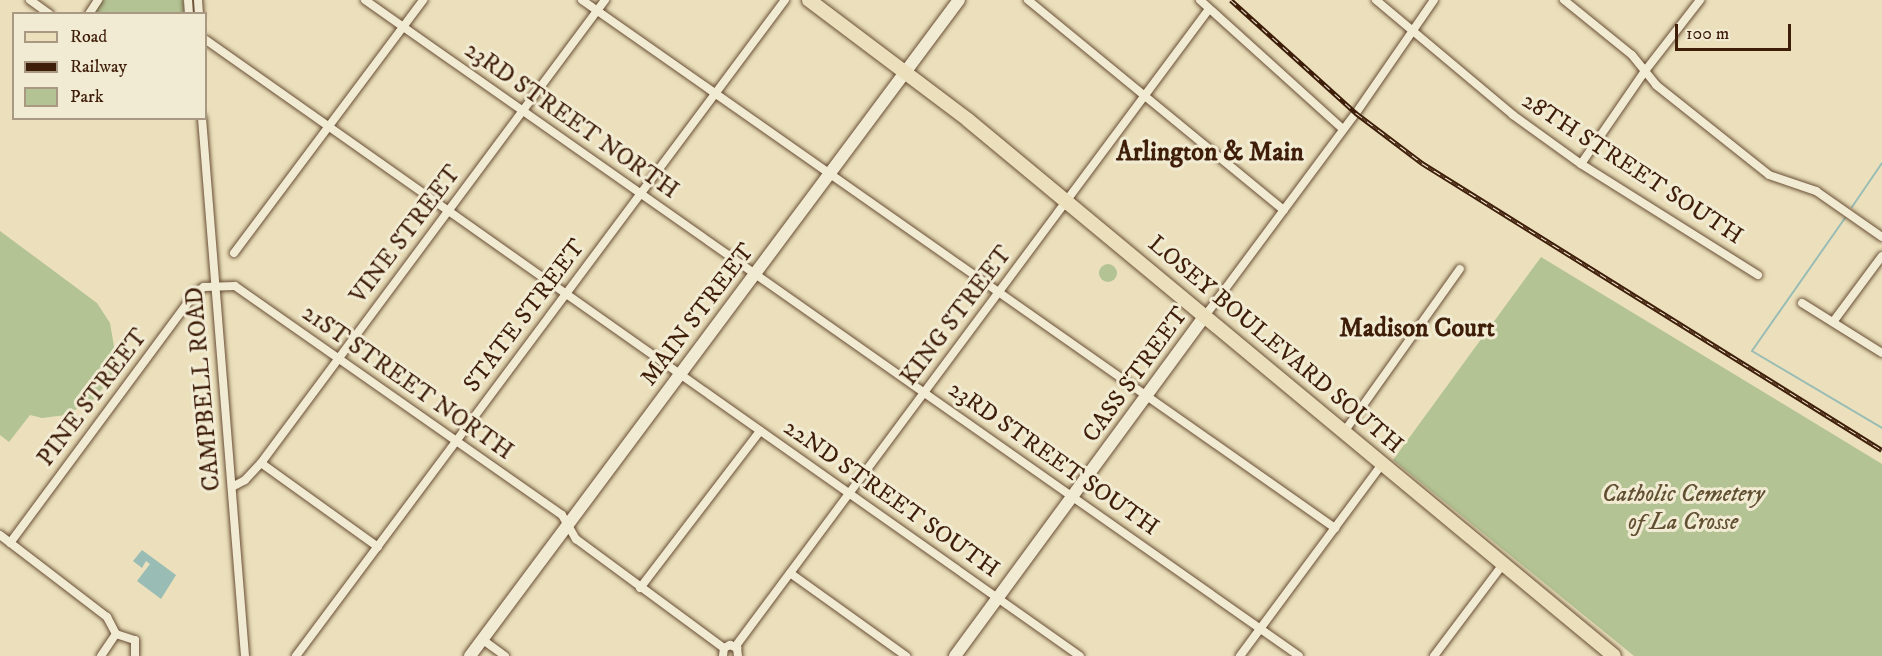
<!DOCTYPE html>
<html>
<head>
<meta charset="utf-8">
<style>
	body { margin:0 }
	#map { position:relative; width:1882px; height:656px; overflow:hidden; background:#ebe0bb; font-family:"IM FELL DW Pica",serif }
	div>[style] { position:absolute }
	.green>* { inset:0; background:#b3c393 }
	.round { border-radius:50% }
	.water>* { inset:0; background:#99bcb5 }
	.stream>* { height:2px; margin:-1px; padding:0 1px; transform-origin:1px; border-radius:1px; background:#99bcb5 }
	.roads { filter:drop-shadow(0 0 2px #694e36) drop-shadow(0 0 2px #694e36) }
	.street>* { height:8px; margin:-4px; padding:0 4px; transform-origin:4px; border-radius:4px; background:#f2ebd3 }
	.secondary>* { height:12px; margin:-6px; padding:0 6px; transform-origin:6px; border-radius:6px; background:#f2ebd3 }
	.primary>* { height:14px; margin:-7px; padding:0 7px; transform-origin:7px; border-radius:7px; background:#ebe0bb }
	.rail>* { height:4.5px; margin-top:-2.25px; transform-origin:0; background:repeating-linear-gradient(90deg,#f2ebd3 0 7px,#3e1d09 0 14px); box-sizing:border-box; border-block:2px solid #3e1d09 }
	span { translate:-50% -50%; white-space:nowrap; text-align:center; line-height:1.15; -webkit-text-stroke:6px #f2ebd3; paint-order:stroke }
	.street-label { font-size:24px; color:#3e1d09 }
	.park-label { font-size:24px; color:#614f32; font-style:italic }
	.neighbourhood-label { font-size:26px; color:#3e1d09; font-weight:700 }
	.legend { position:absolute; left:12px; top:12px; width:195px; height:108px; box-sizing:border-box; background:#f2ebd3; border:2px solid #aa9982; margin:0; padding:8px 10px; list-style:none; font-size:18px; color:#3e1d09 }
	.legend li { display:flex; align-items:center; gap:12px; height:30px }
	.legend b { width:30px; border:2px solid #aa9982 }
	.scale { position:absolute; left:1675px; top:24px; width:116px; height:27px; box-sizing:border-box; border:3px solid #3e1d09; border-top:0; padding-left:8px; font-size:18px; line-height:21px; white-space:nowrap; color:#3e1d09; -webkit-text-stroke:4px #f2ebd3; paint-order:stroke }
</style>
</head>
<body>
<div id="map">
	<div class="green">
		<i style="clip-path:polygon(103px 0,183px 0,185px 13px,93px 14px)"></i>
		<i style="clip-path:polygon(0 231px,97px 303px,110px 323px,116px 358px,111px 378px,93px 400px,66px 415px,42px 418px,30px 415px,9px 442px,0 435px)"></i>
		<i style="clip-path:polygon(1541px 257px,1882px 464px,1882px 656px,1634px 656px,1393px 460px)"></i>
		<i class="round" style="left:1099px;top:264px;width:18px;height:18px"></i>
	</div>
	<div class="water">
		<i style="clip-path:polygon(142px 550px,176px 575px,161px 599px,137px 581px,150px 564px,146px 561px,142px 568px,133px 561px)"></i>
	</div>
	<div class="stream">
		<i style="left:1852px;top:207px;width:53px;rotate:-55.7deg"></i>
		<i style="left:1845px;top:218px;width:162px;rotate:125deg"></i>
		<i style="left:1752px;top:351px;width:151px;rotate:30.6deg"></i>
	</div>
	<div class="roads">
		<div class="street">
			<i style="left:30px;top:0;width:24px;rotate:36deg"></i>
			<i style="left:188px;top:0;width:14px;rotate:86deg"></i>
			<i style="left:198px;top:0;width:14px;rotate:86deg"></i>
			<i style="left:365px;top:0;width:1141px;rotate:35.08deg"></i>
			<i style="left:582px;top:0;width:920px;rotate:35.04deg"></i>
			<i style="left:1028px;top:0;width:331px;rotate:39.4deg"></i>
			<i style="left:1200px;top:0;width:193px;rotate:42.1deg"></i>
			<i style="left:1376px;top:0;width:179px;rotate:40deg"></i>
			<i style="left:1513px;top:115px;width:84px;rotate:35.8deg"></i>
			<i style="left:1581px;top:164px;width:209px;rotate:32.1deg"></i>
			<i style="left:1564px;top:0;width:87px;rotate:39deg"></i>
			<i style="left:1632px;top:55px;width:38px;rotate:51deg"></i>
			<i style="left:1656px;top:85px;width:144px;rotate:38.5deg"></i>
			<i style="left:1769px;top:175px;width:50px;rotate:18.8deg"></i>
			<i style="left:1816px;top:191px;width:80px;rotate:34.9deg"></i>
			<i style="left:89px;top:14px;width:17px;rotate:-57deg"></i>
			<i style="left:206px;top:40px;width:1069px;rotate:35.18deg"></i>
			<i style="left:202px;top:118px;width:540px;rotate:85.43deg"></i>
			<i style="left:1581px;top:164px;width:113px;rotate:-55.5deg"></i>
			<i style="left:1645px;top:71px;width:90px;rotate:-52.2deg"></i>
			<i style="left:234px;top:253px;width:316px;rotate:-53.2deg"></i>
			<i style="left:1802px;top:303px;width:94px;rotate:32deg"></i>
			<i style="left:1205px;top:316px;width:253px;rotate:-53.4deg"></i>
			<i style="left:1356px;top:113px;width:137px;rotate:-55.4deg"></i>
			<i style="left:1833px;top:322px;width:82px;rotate:-53.4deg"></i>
			<i style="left:1344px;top:432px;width:200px;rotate:-54.6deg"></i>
			<i style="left:261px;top:463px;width:144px;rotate:35.7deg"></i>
			<i style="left:232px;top:487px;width:15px;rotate:-28deg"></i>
			<i style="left:245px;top:480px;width:23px;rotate:-47deg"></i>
			<i style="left:261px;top:463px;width:577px;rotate:-53.39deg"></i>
			<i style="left:0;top:535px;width:135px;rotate:37.5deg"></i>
			<i style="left:107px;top:617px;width:19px;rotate:62deg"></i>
			<i style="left:10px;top:543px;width:311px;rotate:-53.5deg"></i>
			<i style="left:195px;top:293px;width:11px;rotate:-34deg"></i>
			<i style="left:204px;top:287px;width:31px;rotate:-2deg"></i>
			<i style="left:235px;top:286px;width:399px;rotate:35deg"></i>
			<i style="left:562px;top:515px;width:28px;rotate:60deg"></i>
			<i style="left:576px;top:539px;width:184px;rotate:36.4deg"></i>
			<i style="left:790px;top:573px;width:143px;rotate:35.6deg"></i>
			<i style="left:640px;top:588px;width:198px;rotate:-52.6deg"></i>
			<i style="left:483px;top:640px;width:27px;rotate:36deg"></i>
			<i style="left:735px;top:647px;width:795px;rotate:-53.39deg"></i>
			<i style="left:101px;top:656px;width:27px;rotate:-56deg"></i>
			<i style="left:116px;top:634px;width:20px;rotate:18deg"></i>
			<i style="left:135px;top:640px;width:16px;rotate:90deg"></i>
			<i style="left:296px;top:656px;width:818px;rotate:-53.3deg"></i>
			<i style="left:723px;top:656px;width:8px;rotate:-83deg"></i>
			<i style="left:724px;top:648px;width:7px;rotate:-27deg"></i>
			<i style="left:730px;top:645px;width:8px;rotate:23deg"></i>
			<i style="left:737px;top:648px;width:8px;rotate:83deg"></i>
			<i style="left:1240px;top:656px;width:239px;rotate:-53.5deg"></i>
			<i style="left:1434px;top:656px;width:115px;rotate:-53.1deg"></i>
		</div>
		<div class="secondary">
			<i style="left:470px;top:656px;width:818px;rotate:-53.3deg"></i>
			<i style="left:955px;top:656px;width:422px;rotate:-53.7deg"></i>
		</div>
		<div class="primary">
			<i style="left:809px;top:0;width:199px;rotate:37deg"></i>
			<i style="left:968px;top:120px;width:839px;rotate:39.68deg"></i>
		</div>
	</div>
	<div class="rail">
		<i style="left:1231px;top:0;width:169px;rotate:42.1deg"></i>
		<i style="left:1356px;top:113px;width:83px;rotate:37.1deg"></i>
		<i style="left:1422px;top:163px;width:542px;rotate:31.96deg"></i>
	</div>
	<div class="street-label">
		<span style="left:571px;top:121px;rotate:35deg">23RD STREET NORTH</span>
		<span style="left:1632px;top:169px;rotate:33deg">28TH STREET SOUTH</span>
		<span style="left:406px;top:235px;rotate:-53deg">VINE STREET</span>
		<span style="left:698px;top:315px;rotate:-53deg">MAIN STREET</span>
		<span style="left:525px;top:316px;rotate:-53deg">STATE STREET</span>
		<span style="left:957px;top:316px;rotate:-53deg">KING STREET</span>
		<span style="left:1275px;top:345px;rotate:40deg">LOSEY BOULEVARD SOUTH</span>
		<span style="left:1136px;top:375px;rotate:-54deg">CASS STREET</span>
		<span style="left:407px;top:383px;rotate:35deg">21ST STREET NORTH</span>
		<span style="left:204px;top:389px;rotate:-95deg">CAMPBELL ROAD</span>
		<span style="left:93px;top:398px;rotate:-53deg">PINE STREET</span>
		<span style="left:1053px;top:459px;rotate:35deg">23RD STREET SOUTH</span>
		<span style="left:891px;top:499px;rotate:35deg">22ND STREET SOUTH</span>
	</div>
	<div class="park-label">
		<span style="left:1683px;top:509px">Catholic Cemetery<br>of La Crosse</span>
	</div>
	<div class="neighbourhood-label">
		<span style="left:1210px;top:153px">Arlington &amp; Main</span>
		<span style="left:1417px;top:329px">Madison Court</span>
	</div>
	<ul class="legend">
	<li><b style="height:8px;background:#ebe0bb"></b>Road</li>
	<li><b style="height:8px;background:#3e1d09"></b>Railway</li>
	<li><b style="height:16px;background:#b3c393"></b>Park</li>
	</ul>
	<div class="scale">100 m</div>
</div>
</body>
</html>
